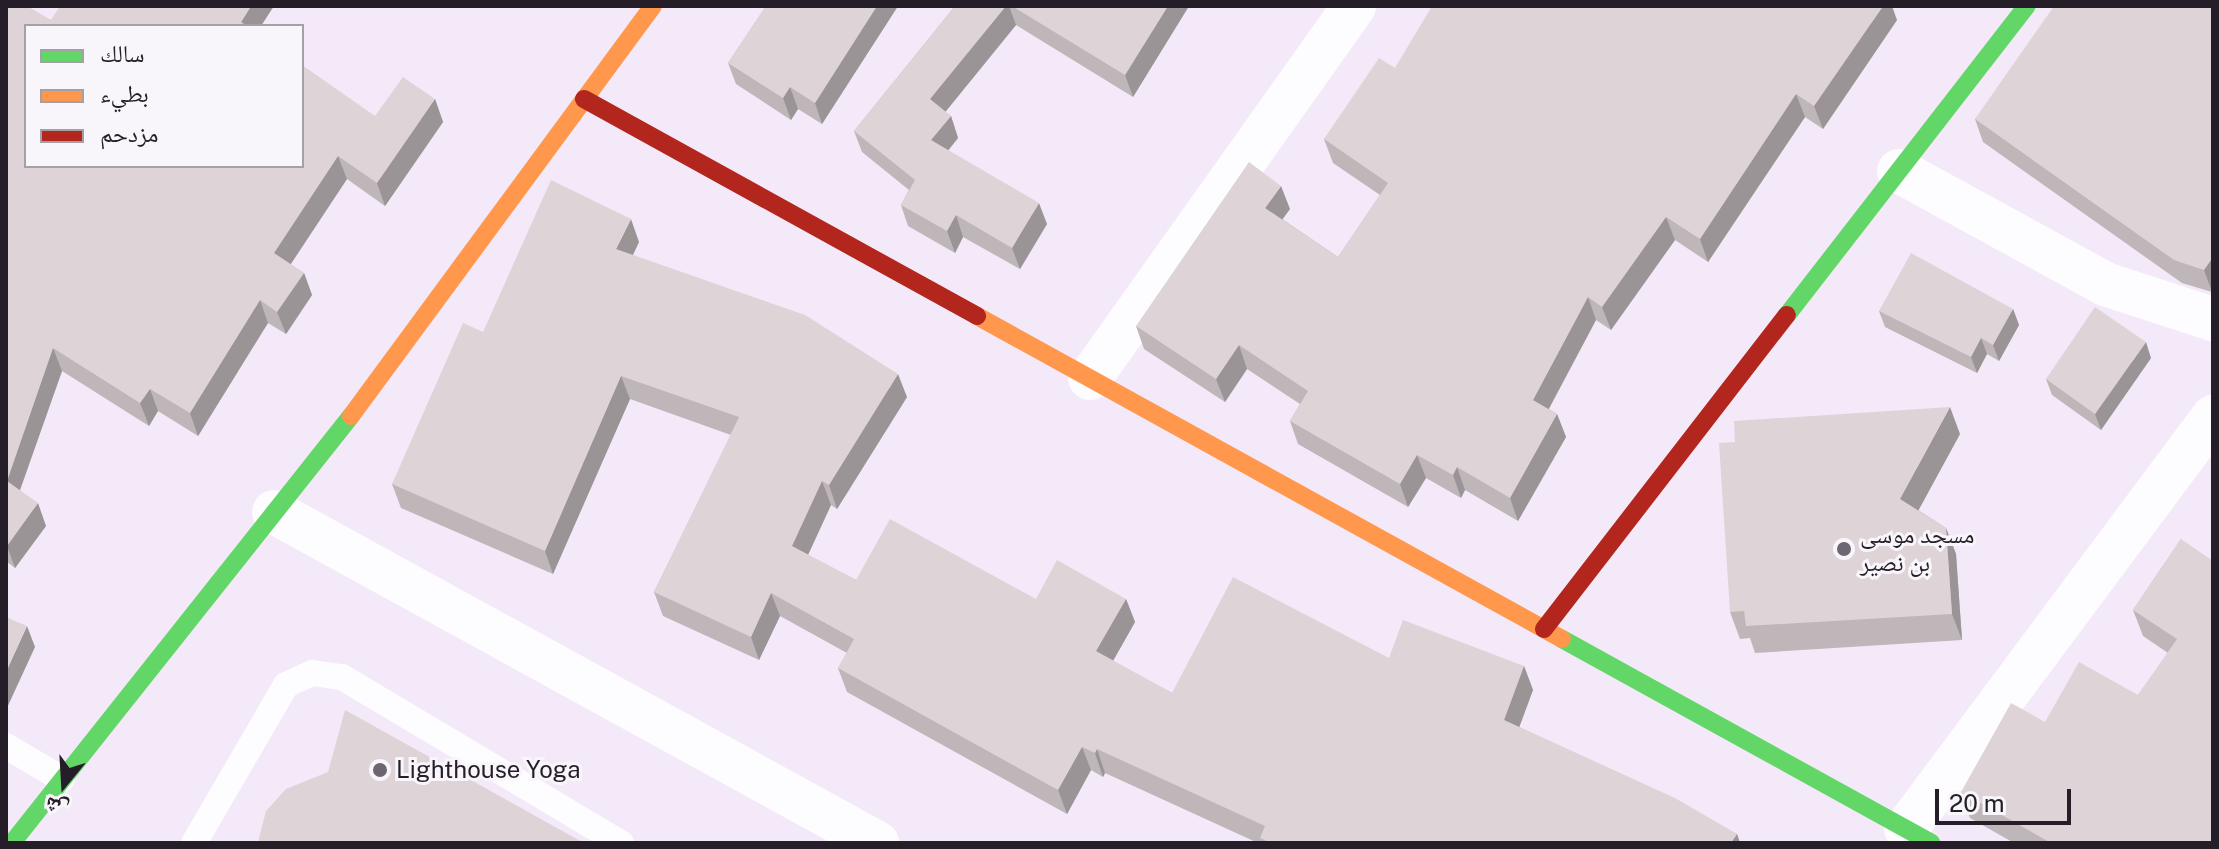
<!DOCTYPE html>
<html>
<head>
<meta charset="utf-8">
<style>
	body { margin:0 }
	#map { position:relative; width:2219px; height:849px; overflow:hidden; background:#f3e9f8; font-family:"Public Sans","Noto Naskh Arabic",sans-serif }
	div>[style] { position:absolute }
	.lane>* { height:26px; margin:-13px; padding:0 13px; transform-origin:13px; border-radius:13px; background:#fdfcfe }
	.street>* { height:44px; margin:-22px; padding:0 22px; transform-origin:22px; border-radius:22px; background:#fdfcfe }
	.fast>* { height:18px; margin:-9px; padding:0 9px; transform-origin:9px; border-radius:9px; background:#63d668 }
	.slow>* { height:18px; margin:-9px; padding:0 9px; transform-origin:9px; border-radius:9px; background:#ff974d }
	.jam>* { height:18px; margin:-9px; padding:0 9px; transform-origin:9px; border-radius:9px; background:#b3261e }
	.wall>* { inset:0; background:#bfb6b9 }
	.shaded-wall>* { inset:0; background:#9b9496 }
	.building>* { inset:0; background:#ded4d7 }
	.dots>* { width:22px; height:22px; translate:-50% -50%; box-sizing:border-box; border:4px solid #f9f6fb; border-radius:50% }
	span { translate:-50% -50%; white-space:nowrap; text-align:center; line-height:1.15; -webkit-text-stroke:6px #f9f6fb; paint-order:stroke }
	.poi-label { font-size:24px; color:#251e28 }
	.left { translate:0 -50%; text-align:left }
	.frame { position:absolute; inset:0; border:8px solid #251e28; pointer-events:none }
	.legend { position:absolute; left:24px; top:24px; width:280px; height:144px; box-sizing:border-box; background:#f9f6fb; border:2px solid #a4a0a7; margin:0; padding:10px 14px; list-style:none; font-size:24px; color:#251e28 }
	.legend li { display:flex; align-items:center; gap:16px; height:40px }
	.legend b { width:40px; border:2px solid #a4a0a7 }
	.north { position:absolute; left:24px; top:745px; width:80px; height:80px; -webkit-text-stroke:6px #f9f6fb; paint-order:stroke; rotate:198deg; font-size:22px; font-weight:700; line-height:32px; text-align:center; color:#251e28 }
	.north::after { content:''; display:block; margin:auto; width:28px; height:36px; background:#251e28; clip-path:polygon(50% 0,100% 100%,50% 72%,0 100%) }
	.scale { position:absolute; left:1935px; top:789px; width:136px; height:36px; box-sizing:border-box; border:4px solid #251e28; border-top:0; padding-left:10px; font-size:24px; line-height:28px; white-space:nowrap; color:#251e28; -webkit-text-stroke:6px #f9f6fb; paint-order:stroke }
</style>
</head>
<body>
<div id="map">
	<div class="lane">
		<i style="left:6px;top:746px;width:65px;rotate:30.5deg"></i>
		<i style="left:194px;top:843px;width:183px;rotate:-59.8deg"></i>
		<i style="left:286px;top:685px;width:29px;rotate:-25deg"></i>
		<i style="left:312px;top:673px;width:30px;rotate:8deg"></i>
		<i style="left:342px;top:677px;width:325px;rotate:30.8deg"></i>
	</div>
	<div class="street">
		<i style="left:1899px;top:171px;width:235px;rotate:28.7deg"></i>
		<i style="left:2105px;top:284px;width:114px;rotate:18deg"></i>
		<i style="left:1090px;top:378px;width:456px;rotate:-54.6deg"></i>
		<i style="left:274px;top:512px;width:688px;rotate:28.76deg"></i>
		<i style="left:1906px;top:829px;width:514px;rotate:-53.31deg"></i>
	</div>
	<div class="fast">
		<i style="left:1787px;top:315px;width:391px;rotate:-52.2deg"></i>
		<i style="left:1562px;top:639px;width:422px;rotate:28.9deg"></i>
		<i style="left:12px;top:843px;width:545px;rotate:-51.55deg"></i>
	</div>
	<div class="slow">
		<i style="left:977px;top:316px;width:668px;rotate:28.9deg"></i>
		<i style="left:351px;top:416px;width:509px;rotate:-53.63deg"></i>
	</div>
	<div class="jam">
		<i style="left:584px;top:99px;width:449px;rotate:28.9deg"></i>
		<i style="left:1544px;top:629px;width:397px;rotate:-52.3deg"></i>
	</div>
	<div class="wall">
		<i style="clip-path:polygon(6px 6px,51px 20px,274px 6px,26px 26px,375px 116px,435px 99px,443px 122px,385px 206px,347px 179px,290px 264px,304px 273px,312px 295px,286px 334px,268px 323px,198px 436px,158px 411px,149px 426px,62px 371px,20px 490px,46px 526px,15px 568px,6px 561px)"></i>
		<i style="clip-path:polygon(766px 6px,898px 6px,822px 124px,798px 109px,791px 120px,736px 84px,728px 63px)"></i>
		<i style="clip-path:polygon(955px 6px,1189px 6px,1133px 97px,1016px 25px,945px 112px,951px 116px,958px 138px,948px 150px,1047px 224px,1020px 269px,963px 237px,955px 253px,908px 226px,901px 205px,909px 190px,862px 152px,854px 131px)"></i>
		<i style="clip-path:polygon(2213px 6px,2212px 292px,2182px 283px,1983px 142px,1975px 119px,2072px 8px)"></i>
		<i style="clip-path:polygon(1897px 20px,1823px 129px,1805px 117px,1708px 262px,1675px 240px,1611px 330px,1596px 320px,1549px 409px,1557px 414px,1566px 437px,1518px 521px,1465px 490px,1461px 498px,1426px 478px,1408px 507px,1298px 444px,1290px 421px,1300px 404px,1247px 369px,1225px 402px,1144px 349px,1136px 326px,1290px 209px,1282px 219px,1338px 257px,1380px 195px,1333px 163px,1324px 139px,1395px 68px)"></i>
		<i style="clip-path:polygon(639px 242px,633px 255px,907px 397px,837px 509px,831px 505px,808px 555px,856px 580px,1036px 599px,1126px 599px,1135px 622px,1113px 661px,1172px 693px,1389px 658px,1524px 666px,1533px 690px,1519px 727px,1737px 834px,1740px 843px,1258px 843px,1105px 773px,1103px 777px,1091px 770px,1067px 814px,847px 692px,838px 668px,847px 653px,780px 616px,759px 660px,663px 616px,654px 592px,731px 435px,630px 399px,553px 574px,401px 508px,392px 484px,483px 332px)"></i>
		<i style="clip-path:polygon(2013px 309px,2019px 325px,1999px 361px,1987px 354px,1977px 373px,1885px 327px,1879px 311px)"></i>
		<i style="clip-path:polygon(2151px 358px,2101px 430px,2052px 395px,2046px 379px)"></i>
		<i style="clip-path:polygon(1960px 434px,1918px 510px,1946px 528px,1956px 554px,1962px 640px,1755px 653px,1750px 638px,1740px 639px,1730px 612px)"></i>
		<i style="clip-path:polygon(2181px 539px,2213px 843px,2014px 843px,1970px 818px,1961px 792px,2045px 722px,2138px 695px,2168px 653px,2143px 636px,2133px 610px)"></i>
	</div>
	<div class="shaded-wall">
		<i style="clip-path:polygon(251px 6px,274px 6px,261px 26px,242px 26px,241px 22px)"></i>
		<i style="clip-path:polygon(877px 6px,898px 6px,822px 124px,815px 103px)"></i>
		<i style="clip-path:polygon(1006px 6px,1009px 6px,1016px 25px,938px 121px,930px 99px)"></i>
		<i style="clip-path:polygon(1168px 6px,1189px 6px,1133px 97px,1125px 75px)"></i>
		<i style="clip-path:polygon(1883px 6px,1892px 6px,1897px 20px,1823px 129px,1814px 106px)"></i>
		<i style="clip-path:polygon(790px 87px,798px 109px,791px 120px,783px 98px)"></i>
		<i style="clip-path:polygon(1796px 94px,1805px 117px,1708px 262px,1700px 239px)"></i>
		<i style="clip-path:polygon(435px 99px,443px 122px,385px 206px,377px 183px)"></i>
		<i style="clip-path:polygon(951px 116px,958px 138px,939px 162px,931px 140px)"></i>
		<i style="clip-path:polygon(338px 156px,347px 179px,283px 276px,274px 253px)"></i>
		<i style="clip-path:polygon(1281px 186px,1290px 209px,1274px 231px,1265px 208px)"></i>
		<i style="clip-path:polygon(1039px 203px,1047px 224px,1020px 269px,1012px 248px)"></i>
		<i style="clip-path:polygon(956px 215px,963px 237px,955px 253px,947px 231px)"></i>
		<i style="clip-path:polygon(1666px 217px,1675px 240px,1611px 330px,1602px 307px)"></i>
		<i style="clip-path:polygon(631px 219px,639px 242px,624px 273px,616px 249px)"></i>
		<i style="clip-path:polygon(2213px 257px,2213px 291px,2212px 292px,2204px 270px)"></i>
		<i style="clip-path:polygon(304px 273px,312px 295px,286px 334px,277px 312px)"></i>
		<i style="clip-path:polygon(1588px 297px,1596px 320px,1541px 423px,1533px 400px)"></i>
		<i style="clip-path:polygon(260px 300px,268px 323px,198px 436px,190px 413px)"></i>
		<i style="clip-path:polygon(2013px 309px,2019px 325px,1999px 361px,1993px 345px)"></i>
		<i style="clip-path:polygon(1981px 338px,1987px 354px,1977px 373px,1971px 357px)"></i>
		<i style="clip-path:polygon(2146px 342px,2151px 358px,2101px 430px,2095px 414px)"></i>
		<i style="clip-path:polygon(1239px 345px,1247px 369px,1225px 402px,1216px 379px)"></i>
		<i style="clip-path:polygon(53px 348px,62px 371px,15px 504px,7px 481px)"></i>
		<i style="clip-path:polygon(898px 374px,907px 397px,837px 509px,829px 485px)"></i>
		<i style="clip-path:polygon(621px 376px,630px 399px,553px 574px,545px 551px)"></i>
		<i style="clip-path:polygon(150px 389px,158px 411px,149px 426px,140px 403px)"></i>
		<i style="clip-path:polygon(1950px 407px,1960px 434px,1910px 526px,1900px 499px)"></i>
		<i style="clip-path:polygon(1557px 414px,1566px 437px,1518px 521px,1510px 498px)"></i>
		<i style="clip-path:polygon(1417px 455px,1426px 478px,1408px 507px,1400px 484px)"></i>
		<i style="clip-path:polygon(1457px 467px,1465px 490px,1461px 498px,1453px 475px)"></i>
		<i style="clip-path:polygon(822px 481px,831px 505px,801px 570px,792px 546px)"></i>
		<i style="clip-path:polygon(38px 503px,46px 526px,15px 568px,7px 546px)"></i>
		<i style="clip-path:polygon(1946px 528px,1956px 554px,1962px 640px,1952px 614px)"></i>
		<i style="clip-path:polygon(771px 593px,780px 616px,759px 660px,751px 637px)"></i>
		<i style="clip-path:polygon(1126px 599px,1135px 622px,1105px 675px,1096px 651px)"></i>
		<i style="clip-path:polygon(27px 626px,35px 647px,6px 710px,6px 672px)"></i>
		<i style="clip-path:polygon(1524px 666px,1533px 690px,1513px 744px,1504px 720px)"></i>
		<i style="clip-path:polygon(1082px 747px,1091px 770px,1067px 814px,1058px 790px)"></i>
		<i style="clip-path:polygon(1097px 749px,1105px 773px,1103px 777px,1095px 753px)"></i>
		<i style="clip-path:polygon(1737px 834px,1740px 843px,1731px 843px)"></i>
	</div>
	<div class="building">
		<i style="clip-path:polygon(6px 6px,27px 6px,51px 20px,60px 6px,251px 6px,241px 22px,247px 26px,26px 26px,26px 166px,302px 166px,302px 65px,375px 116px,403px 77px,435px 99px,377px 183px,338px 156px,274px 253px,304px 273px,277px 312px,260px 300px,190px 413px,150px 389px,140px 403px,53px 348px,7px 481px,38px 503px,7px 546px,6px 545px)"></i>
		<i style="clip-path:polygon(766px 6px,877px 6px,815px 103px,790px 87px,783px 98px,728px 63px)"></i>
		<i style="clip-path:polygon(955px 6px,1006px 6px,930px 99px,951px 116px,931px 140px,1039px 203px,1012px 248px,956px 215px,947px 231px,901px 205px,915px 180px,854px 131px)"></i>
		<i style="clip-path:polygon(1012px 6px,1168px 6px,1125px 75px)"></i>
		<i style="clip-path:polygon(1432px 6px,1883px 6px,1814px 106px,1796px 94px,1700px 239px,1666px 217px,1602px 307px,1588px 297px,1533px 400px,1557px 414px,1510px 498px,1457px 467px,1453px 475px,1417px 455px,1400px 484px,1290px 421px,1308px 391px,1239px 345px,1216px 379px,1136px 326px,1249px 162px,1281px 186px,1265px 208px,1338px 257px,1388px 183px,1324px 139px,1379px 58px,1395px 68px)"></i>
		<i style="clip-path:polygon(2054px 6px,2069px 6px,2072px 8px,2074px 6px,2213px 6px,2213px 257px,2204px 270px,2174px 260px,1975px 119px)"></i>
		<i style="clip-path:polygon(551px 180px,631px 219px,616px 249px,805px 315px,898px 374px,829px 485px,822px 481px,792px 546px,856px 580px,890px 519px,1036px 599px,1057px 560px,1126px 599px,1096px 651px,1172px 693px,1233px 577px,1389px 658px,1403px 620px,1524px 666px,1504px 720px,1675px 798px,1737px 834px,1731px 843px,1271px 843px,1260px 838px,1265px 826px,1097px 749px,1095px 753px,1082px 747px,1058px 790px,838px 668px,854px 639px,771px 593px,751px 637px,654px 592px,739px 417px,621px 376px,545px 551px,392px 484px,463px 323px,483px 332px)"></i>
		<i style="clip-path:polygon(1911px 253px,2013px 309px,1993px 345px,1981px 338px,1971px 357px,1879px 311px)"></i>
		<i style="clip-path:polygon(2095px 307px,2146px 342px,2095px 414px,2046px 379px)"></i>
		<i style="clip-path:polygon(1950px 407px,1900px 499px,1946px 528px,1952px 614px,1746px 626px,1744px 611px,1730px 612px,1719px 443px,1735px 442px,1734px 421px)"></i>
		<i style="clip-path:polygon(2181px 539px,2213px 561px,2213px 843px,2051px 843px,1961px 792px,2011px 703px,2045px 722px,2079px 662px,2138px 695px,2177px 639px,2133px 610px)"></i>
		<i style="clip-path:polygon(6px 617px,27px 626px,6px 672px)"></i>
		<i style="clip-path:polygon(345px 710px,584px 843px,259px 843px,259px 838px,266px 811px,286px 789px,328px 772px)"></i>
	</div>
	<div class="dots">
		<i style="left:1844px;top:549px;background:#6d6571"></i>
		<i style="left:380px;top:770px;background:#6d6571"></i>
	</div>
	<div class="poi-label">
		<span class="left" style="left:1860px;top:549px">مسجد موسى<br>بن نصير</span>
		<span class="left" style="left:396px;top:770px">Lighthouse Yoga</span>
	</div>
	<div class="frame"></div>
	<ul class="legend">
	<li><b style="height:10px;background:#63d668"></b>سالك</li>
	<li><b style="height:10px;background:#ff974d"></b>بطيء</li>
	<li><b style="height:10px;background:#b3261e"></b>مزدحم</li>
	</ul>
	<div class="north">ش</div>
	<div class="scale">20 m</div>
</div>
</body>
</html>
